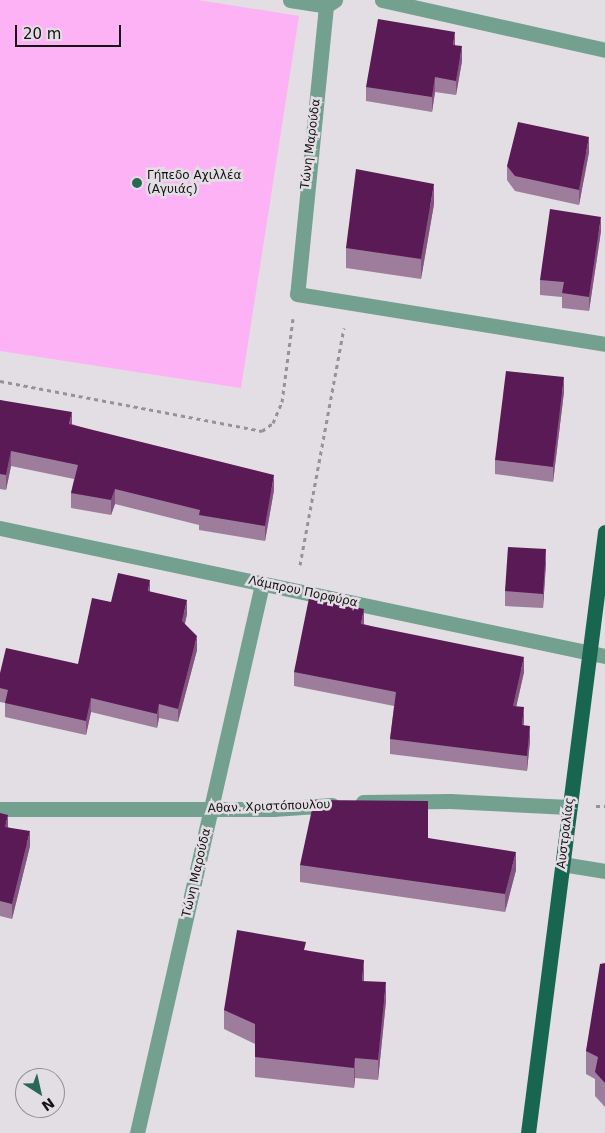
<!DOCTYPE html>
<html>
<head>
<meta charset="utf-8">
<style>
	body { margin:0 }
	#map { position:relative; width:605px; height:1133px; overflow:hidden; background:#e3dee3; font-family:"DejaVu Sans",sans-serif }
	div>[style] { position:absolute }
	.green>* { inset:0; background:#fcb2f4 }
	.path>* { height:3px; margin-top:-1.5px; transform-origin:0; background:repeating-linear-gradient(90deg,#969296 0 4px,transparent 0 8px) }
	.minor>* { height:15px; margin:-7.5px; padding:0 7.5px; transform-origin:7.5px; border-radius:7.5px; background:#74a090 }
	.major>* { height:15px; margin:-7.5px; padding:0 7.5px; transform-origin:7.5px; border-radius:7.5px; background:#186650 }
	.wall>* { inset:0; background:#9e7c9c }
	.shaded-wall>* { inset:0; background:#825580 }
	.building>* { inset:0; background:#591a56 }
	.dots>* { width:14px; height:14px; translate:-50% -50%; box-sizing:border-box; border:2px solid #e3dee3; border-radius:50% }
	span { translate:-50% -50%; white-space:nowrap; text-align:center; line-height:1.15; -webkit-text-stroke:5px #e3dee3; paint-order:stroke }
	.street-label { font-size:12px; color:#151315 }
	.poi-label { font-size:12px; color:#151315 }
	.left { translate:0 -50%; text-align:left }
	.north { position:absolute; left:15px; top:1068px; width:50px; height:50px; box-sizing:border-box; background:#e3dee3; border:1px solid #918d91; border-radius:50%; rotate:145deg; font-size:14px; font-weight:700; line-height:20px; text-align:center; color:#151315 }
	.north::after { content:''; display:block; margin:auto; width:18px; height:22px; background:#2a6854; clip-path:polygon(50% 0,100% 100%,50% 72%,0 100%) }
	.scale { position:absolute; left:15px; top:25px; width:106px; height:22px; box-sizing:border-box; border:2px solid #151315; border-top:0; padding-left:6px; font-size:15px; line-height:18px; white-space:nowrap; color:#151315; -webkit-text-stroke:4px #e3dee3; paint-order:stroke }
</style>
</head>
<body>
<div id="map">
	<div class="green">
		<i style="clip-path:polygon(0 0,198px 0,299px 16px,241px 388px,0 351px)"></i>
	</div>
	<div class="path">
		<i style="left:0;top:381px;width:267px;rotate:10.8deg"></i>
		<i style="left:262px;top:431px;width:14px;rotate:-36deg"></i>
		<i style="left:273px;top:423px;width:23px;rotate:-67deg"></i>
		<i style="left:282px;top:402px;width:84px;rotate:-82.5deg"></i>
		<i style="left:300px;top:565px;width:241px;rotate:-79.5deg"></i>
		<i style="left:596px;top:806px;width:9px"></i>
	</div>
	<div class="minor">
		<i style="left:290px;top:0;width:36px;rotate:9deg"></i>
		<i style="left:335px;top:0;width:11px;rotate:146deg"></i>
		<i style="left:326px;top:6px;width:289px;rotate:95.7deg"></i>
		<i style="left:297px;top:294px;width:312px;rotate:9.2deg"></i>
		<i style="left:382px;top:0;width:229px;rotate:12.6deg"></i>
		<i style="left:0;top:528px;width:618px;rotate:11.95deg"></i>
		<i style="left:363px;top:802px;width:87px;rotate:-0.7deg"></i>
		<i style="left:450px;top:801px;width:119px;rotate:2.9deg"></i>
		<i style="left:0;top:809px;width:273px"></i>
		<i style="left:273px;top:809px;width:59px;rotate:-3.9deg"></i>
		<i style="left:562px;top:864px;width:44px;rotate:9.2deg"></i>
		<i style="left:137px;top:1133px;width:563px;rotate:-77.17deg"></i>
	</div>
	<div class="major">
		<i style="left:528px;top:1133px;width:606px;rotate:-82.7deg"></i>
	</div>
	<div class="wall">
		<i style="clip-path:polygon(455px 45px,462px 61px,456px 95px,435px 92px,432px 112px,366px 101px,366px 87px)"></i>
		<i style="clip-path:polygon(589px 152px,579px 205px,515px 191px,507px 180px,507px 166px)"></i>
		<i style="clip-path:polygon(434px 204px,421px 279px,346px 268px,346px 248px)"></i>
		<i style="clip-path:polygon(601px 231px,589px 311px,562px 308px,562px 297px,540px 295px,540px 280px)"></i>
		<i style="clip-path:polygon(564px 392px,553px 482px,495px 474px,495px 460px)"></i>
		<i style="clip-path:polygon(0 400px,72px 424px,274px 490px,265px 541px,199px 530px,199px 525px,115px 504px,111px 515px,71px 508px,71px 493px,74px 479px,11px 466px,6px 490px,0 489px)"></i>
		<i style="clip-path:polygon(546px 563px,543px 608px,505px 606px,505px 591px)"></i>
		<i style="clip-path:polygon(150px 592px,187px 614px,185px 624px,197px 650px,178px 722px,159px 718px,157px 728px,91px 712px,86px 735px,5px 717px,5px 703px,0 702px,0 673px,78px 664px)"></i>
		<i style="clip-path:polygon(364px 624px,524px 672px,516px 707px,524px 722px,523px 725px,530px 741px,527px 771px,390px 754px,390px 739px,394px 706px,294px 686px,294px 672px)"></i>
		<i style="clip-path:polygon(0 813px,8px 827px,30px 846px,12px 919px,0 916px)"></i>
		<i style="clip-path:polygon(428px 838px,516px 870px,505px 912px,300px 882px,300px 865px)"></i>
		<i style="clip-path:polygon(306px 950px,364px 981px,386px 1001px,378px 1080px,355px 1078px,354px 1088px,255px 1077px,255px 1044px,224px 1029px,224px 1010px)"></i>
		<i style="clip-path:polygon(605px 963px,605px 1107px,595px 1096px,595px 1079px,586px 1074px,586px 1051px)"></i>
	</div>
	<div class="shaded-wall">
		<i style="clip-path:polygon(455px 32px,455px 46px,453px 45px)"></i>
		<i style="clip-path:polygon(462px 46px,462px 61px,456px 95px,456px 81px)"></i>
		<i style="clip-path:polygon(435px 77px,435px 92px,432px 112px,432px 97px)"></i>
		<i style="clip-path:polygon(589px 137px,589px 152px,579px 205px,579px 190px)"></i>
		<i style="clip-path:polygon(434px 184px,434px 204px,421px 279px,421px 259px)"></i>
		<i style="clip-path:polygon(601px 217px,601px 231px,589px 311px,589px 297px)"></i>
		<i style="clip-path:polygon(564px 377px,564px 392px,553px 482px,553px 467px)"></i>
		<i style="clip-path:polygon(72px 412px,72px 427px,69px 424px)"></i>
		<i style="clip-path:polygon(11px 451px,11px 466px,6px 490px,6px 475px)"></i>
		<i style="clip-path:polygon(274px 475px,274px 490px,265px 541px,265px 526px)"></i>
		<i style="clip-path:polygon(115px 489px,115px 504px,111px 515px,111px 500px)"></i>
		<i style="clip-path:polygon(546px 549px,546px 563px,543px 608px,543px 594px)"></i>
		<i style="clip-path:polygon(150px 580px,150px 594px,148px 591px)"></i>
		<i style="clip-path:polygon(187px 600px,187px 614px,182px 635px,182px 621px)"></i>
		<i style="clip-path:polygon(364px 609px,364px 623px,361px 638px,361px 624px)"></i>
		<i style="clip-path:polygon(197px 636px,197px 650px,178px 722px,178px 709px)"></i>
		<i style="clip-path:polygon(524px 657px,524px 672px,513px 721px,513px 706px)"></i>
		<i style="clip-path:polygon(91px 698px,91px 712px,86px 735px,86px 721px)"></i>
		<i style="clip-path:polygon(159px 704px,159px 718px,157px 728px,157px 714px)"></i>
		<i style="clip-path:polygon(524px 707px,524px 722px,522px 740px,522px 725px)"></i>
		<i style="clip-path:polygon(530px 726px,530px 741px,527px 771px,527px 756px)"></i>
		<i style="clip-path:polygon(8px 815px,8px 830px,5px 827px)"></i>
		<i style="clip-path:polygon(30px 831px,30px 846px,12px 919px,12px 904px)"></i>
		<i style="clip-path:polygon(516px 852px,516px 870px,505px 912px,505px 894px)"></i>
		<i style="clip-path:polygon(364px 960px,364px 979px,362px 1001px,362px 981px)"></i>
		<i style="clip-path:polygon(386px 982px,386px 1001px,378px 1080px,378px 1060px)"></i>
		<i style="clip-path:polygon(355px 1058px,355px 1078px,354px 1088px,354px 1068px)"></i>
	</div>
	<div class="building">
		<i style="clip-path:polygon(378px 19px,455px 32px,453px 45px,462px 46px,456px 81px,435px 77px,432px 97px,366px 87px)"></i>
		<i style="clip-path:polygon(518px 122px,589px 137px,579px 190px,515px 176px,507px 166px)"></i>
		<i style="clip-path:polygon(356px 169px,434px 184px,421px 259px,346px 248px)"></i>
		<i style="clip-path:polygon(550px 209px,601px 217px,589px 297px,562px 293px,564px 282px,540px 280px)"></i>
		<i style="clip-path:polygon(506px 371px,564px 377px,553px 467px,495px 460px)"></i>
		<i style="clip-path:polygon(0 400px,72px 412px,69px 424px,274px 475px,265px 526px,199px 515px,200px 510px,115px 489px,111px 500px,71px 493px,78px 465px,11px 451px,6px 475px,0 474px)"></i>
		<i style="clip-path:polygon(508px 547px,546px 549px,543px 594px,505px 591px)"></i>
		<i style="clip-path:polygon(118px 573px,150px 580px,148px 591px,187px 600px,182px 621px,197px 636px,178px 709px,159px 704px,157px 714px,91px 698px,86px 721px,5px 703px,8px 690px,0 688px,0 673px,6px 648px,78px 664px,92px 598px,111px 602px)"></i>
		<i style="clip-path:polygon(309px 598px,364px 609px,361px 624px,524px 657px,513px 706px,524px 707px,522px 725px,530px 726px,527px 756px,390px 739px,396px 692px,294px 672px)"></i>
		<i style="clip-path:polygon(314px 800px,428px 801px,428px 838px,516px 852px,505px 894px,300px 865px)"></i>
		<i style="clip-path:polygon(0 813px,8px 815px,5px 827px,30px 831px,12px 904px,0 901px)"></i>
		<i style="clip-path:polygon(237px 930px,306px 942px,304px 950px,364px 960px,362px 981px,386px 982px,378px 1060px,355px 1058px,354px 1068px,255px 1057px,255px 1024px,224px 1010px)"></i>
		<i style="clip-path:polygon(605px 963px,605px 1083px,595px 1072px,598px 1057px,586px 1051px,600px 964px)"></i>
	</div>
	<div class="dots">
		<i style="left:137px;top:183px;background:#2a6854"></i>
	</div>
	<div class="street-label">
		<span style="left:311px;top:144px;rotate:-83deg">Τώνη Μαρούδα</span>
		<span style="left:303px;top:592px;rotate:12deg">Λάμπρου Πορφύρα</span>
		<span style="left:269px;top:807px;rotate:-2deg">Αθαν. Χριστόπουλου</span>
		<span style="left:566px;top:833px;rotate:-83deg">Αυστραλίας</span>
		<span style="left:197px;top:873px;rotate:-77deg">Τώνη Μαρούδα</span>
	</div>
	<div class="poi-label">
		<span class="left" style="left:147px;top:183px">Γήπεδο Αχιλλέα<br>(Αγυιάς)</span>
	</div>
	<div class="north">N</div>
	<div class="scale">20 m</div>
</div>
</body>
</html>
